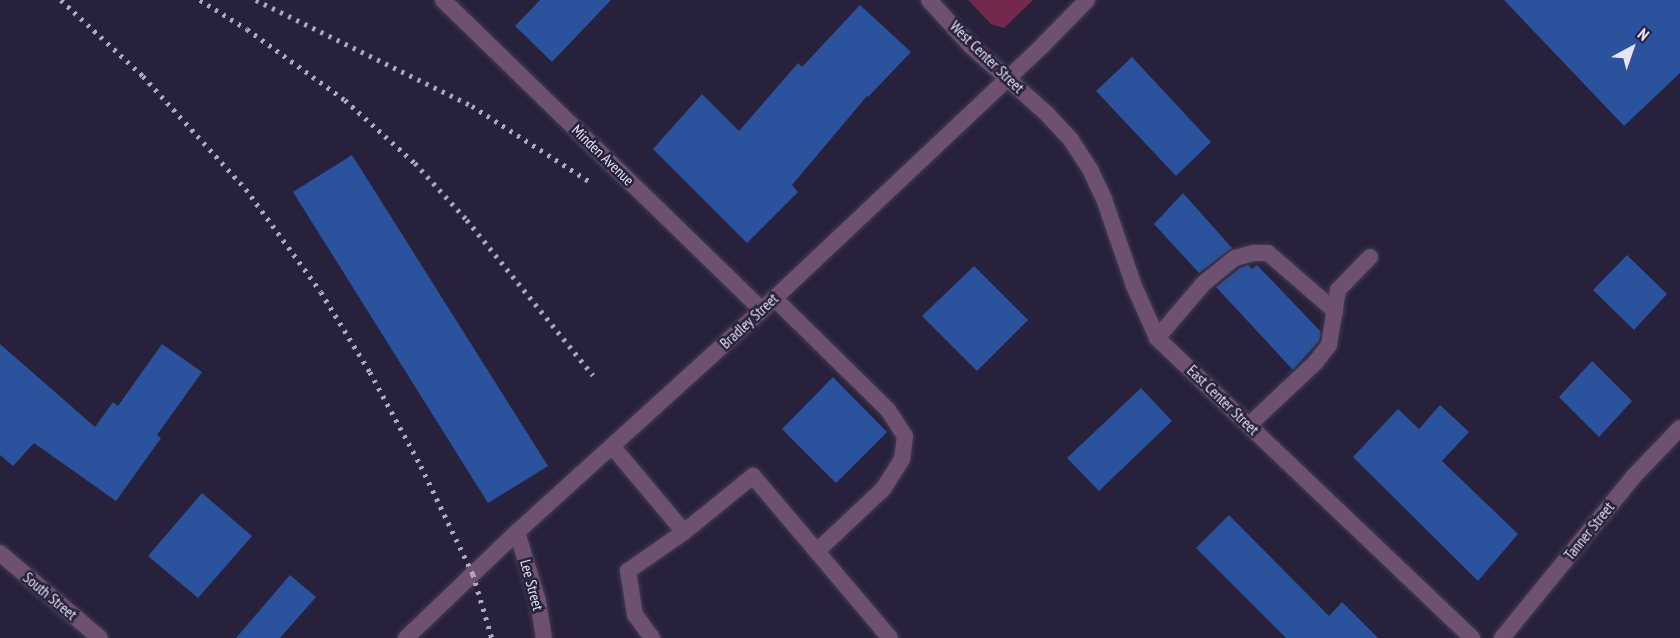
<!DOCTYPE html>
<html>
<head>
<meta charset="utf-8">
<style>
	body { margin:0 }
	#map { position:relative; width:1680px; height:638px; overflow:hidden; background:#27213b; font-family:"PT Sans Narrow",sans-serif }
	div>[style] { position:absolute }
	.green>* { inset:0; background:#72294b }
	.building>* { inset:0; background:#2b529c }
	.roads { filter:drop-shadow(0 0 2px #423c55) drop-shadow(0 0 2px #423c55) }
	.service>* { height:16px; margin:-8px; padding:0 8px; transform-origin:8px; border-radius:8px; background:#6d516f }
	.minor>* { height:16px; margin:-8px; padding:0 8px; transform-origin:8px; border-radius:8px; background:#6d516f }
	.tertiary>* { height:16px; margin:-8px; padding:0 8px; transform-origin:8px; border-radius:8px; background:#6d516f }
	.rail>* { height:4.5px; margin-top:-2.25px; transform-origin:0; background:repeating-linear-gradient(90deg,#aeaabe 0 3px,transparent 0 9px) }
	span { translate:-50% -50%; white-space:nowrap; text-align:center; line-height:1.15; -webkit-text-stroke:5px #27213b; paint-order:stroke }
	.street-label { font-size:15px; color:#e7e4f6 }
	.north { position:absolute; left:1602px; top:18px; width:60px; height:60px; -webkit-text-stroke:4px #27213b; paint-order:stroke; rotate:40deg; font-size:16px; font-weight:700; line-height:24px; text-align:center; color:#e7e4f6 }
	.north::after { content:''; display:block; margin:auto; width:21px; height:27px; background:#e7e4f6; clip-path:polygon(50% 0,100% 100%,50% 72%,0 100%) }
</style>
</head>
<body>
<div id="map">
	<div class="green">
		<i style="clip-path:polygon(968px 0,1033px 0,1004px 28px,991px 24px)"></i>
	</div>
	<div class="building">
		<i style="clip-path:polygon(540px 0,611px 0,552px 62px,515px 26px)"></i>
		<i style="clip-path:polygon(1504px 0,1680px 0,1680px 73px,1624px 126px)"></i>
		<i style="clip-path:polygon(860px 5px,911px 52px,868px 97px,867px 96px,792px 185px,798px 192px,747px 243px,653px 149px,702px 94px,739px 131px,798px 63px,802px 67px)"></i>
		<i style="clip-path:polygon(1132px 57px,1211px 142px,1176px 176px,1096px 91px)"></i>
		<i style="clip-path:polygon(352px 155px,548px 466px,488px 503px,293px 192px)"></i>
		<i style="clip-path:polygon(1183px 193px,1232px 248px,1199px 273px,1154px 224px)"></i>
		<i style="clip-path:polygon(1627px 255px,1667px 294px,1634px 330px,1593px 290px)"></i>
		<i style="clip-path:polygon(1248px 265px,1252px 269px,1257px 265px,1321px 332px,1319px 341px,1293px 370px,1216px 287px,1240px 268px)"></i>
		<i style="clip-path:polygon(974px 266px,1028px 320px,977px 371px,922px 316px)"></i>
		<i style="clip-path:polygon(0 344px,95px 427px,113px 402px,118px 406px,162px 344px,202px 372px,157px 435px,161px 438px,116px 501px,34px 443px,13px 466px,0 455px)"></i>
		<i style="clip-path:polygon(1592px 361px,1632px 401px,1599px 437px,1559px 397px)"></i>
		<i style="clip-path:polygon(833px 377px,887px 432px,836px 483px,782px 429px)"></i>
		<i style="clip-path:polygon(1141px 388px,1172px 421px,1099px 491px,1067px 458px)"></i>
		<i style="clip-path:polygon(1440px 405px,1469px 432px,1442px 461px,1518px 534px,1478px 581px,1353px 457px,1398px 409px,1419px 429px)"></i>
		<i style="clip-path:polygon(202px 493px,252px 536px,198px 598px,148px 556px)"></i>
		<i style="clip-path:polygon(1229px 515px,1329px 616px,1342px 602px,1378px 638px,1286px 638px,1196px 548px)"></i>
		<i style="clip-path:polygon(290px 575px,316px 597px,280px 638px,236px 638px)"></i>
	</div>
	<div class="roads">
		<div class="service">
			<i style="left:774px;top:298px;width:160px;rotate:44.5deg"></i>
			<i style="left:888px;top:410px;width:31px;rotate:57deg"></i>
			<i style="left:905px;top:436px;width:23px;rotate:97deg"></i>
			<i style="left:902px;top:459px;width:36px;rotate:122deg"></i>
			<i style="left:883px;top:489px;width:91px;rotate:136.8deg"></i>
			<i style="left:1157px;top:338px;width:72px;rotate:-49.5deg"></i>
			<i style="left:1204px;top:283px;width:40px;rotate:-39deg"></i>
			<i style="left:1235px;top:258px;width:20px;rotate:-15deg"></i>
			<i style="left:1254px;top:253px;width:14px"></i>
			<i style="left:1268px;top:253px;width:89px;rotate:40.9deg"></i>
			<i style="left:1249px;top:425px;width:91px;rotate:-43.2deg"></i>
			<i style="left:1315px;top:363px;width:23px;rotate:-52deg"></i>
			<i style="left:1329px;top:345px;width:56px;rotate:-80.7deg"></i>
			<i style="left:1338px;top:290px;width:46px;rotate:-45.9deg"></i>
			<i style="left:612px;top:446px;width:112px;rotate:50.1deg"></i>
			<i style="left:684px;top:532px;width:89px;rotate:-39.1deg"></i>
			<i style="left:753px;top:476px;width:212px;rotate:49.8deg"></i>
			<i style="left:652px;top:638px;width:29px;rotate:-126deg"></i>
			<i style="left:635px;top:615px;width:45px;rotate:-99deg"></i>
			<i style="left:628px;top:571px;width:68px;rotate:-34.9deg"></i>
		</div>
		<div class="minor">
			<i style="left:443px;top:0;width:445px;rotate:44.2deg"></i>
			<i style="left:929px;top:0;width:62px;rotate:47.6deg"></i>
			<i style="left:971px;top:46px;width:101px;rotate:41.8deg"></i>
			<i style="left:1046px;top:113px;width:37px;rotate:47deg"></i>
			<i style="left:1071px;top:140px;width:35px;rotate:57deg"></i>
			<i style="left:1090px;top:169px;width:33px;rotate:65deg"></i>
			<i style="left:1104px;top:199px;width:92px;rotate:71deg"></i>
			<i style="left:1134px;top:286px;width:57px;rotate:66.1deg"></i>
			<i style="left:1157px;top:338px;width:435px;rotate:43.6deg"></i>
			<i style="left:1502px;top:638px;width:210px;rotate:-50.8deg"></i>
			<i style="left:1635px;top:475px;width:65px;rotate:-46.2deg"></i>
		</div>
		<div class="tertiary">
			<i style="left:517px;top:532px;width:72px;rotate:73.1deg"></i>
			<i style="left:538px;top:601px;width:37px;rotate:81deg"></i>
			<i style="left:0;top:553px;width:131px;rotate:40.4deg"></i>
			<i style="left:406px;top:638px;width:153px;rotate:-43.7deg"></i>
			<i style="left:517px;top:532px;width:331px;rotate:-42.2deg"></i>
			<i style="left:762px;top:310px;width:385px;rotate:-43.3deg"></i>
			<i style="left:1042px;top:46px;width:64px;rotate:-45.6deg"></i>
		</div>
	</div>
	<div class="rail">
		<i style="left:61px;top:0;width:112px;rotate:42.8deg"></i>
		<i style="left:143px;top:76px;width:153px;rotate:47.7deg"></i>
		<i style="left:246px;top:189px;width:127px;rotate:53.9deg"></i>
		<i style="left:321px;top:292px;width:94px;rotate:58.5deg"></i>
		<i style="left:370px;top:372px;width:107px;rotate:61.5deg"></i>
		<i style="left:421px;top:466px;width:120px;rotate:64.3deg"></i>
		<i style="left:473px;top:574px;width:67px;rotate:73.5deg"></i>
		<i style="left:200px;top:0;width:55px;rotate:31.7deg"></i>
		<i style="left:247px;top:29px;width:121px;rotate:35.9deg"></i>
		<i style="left:345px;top:100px;width:94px;rotate:42deg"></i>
		<i style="left:415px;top:163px;width:77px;rotate:47.6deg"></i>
		<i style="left:467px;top:220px;width:200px;rotate:50.9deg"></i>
		<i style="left:256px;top:0;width:241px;rotate:26.1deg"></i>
		<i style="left:472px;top:106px;width:139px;rotate:32.7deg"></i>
	</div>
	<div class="street-label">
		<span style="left:987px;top:57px;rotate:44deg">West Center Street</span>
		<span style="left:603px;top:155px;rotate:44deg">Minden Avenue</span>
		<span style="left:749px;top:321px;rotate:-43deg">Bradley Street</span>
		<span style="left:1223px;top:400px;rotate:44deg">East Center Street</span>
		<span style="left:1589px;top:531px;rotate:-51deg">Tanner Street</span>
		<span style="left:532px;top:585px;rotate:75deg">Lee Street</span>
		<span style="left:50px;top:596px;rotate:40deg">South Street</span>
	</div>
	<div class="north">N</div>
</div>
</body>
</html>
